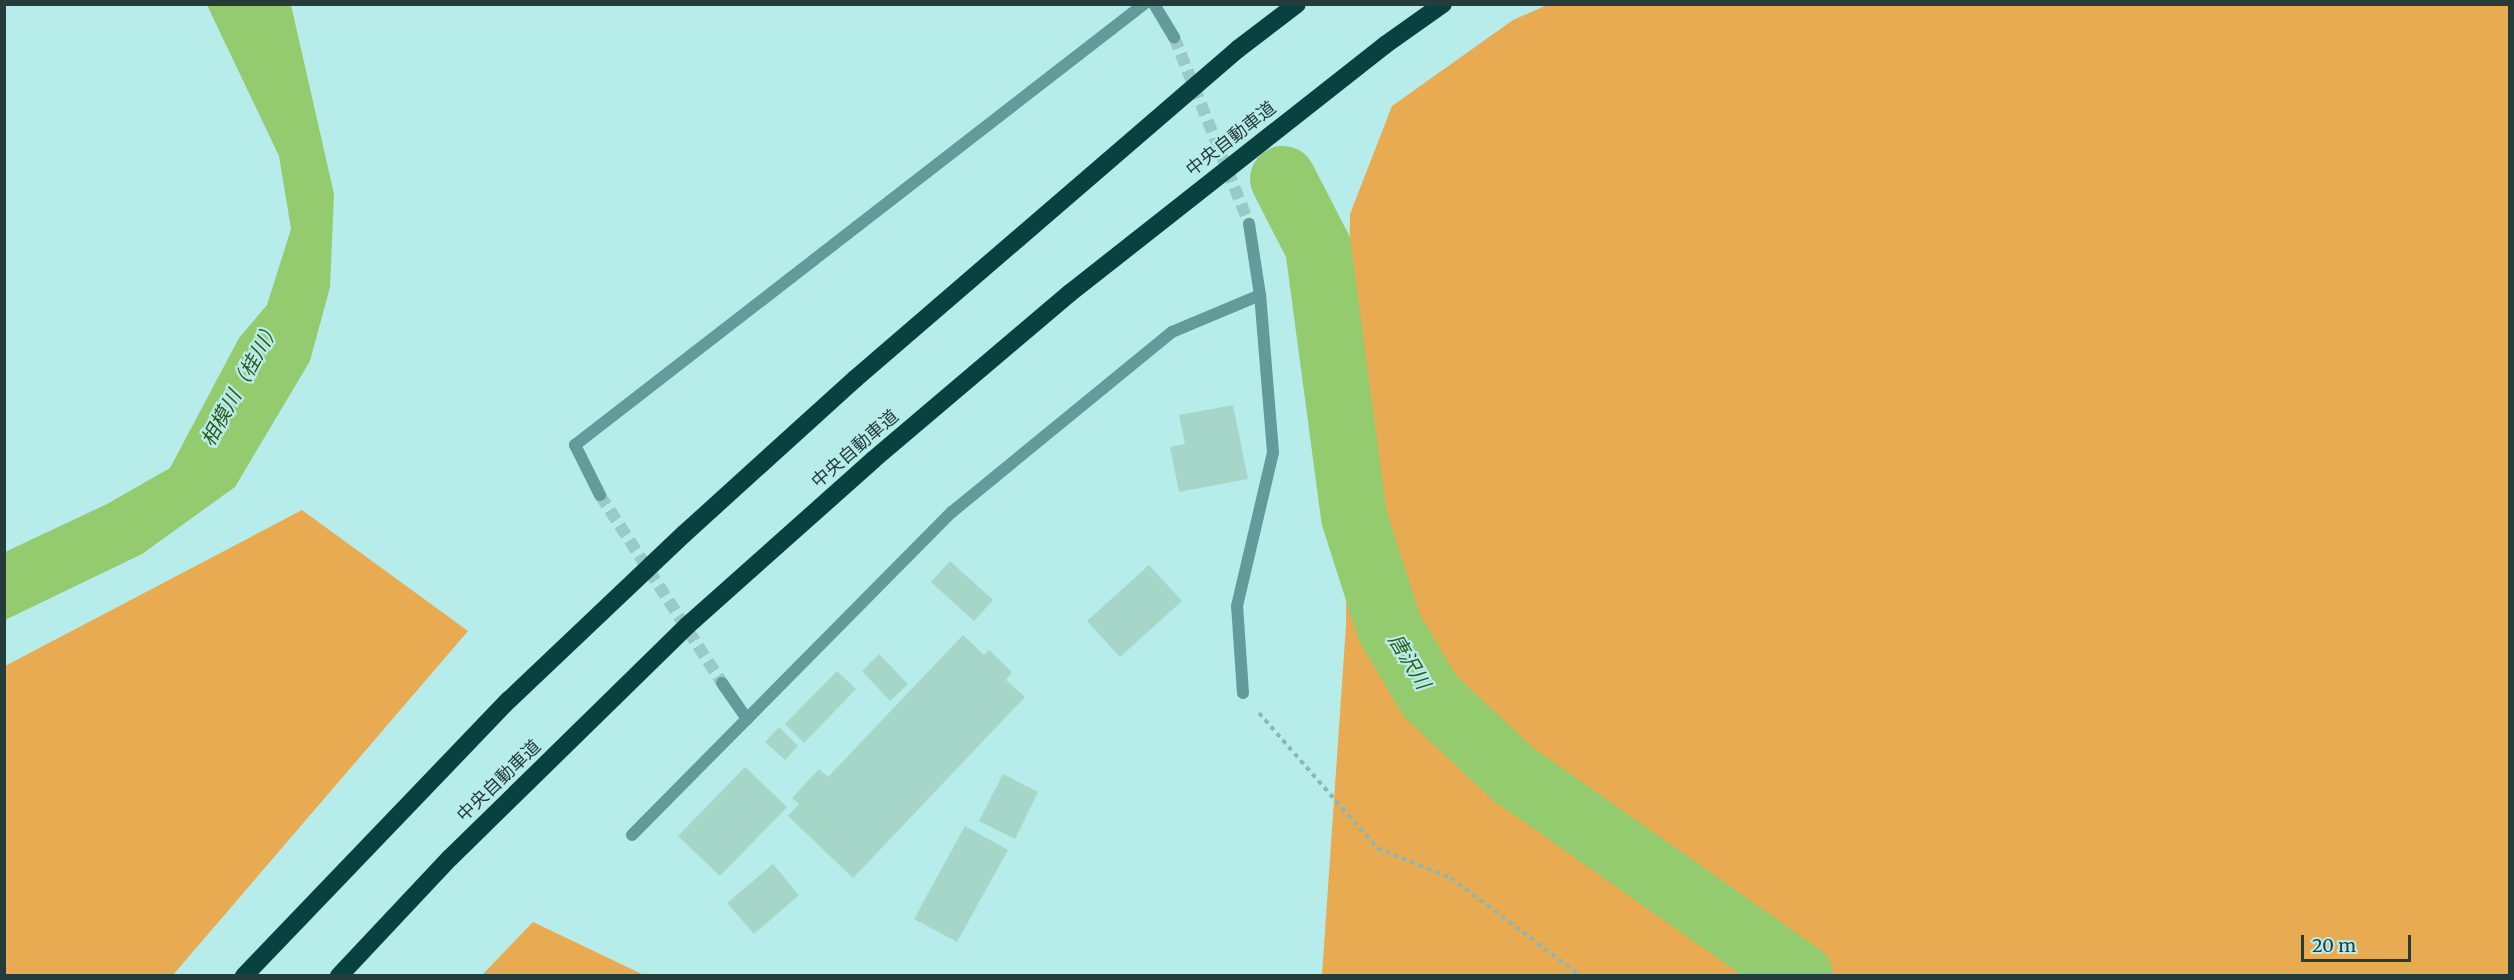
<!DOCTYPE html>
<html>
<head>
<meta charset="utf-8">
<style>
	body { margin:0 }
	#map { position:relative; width:2514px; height:980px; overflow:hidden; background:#b6edeb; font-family:Merriweather,"Noto Sans JP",serif }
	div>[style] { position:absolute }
	.green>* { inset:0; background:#e9ab51 }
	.water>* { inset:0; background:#94cb6e }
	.river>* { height:66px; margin:-33px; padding:0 33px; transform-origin:33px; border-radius:33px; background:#94cb6e }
	.building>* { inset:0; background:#a5d6c7 }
	.street-tunnel>* { height:12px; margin-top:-6px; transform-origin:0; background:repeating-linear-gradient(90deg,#99cac8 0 12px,transparent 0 18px) }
	.path>* { height:4px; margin-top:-2px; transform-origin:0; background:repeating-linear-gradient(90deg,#8ab7b6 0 4.5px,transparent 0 9px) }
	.street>* { height:12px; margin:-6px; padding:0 6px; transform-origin:6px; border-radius:6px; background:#619c9a }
	.highway>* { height:18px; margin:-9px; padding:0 9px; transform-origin:9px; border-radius:9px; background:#074140 }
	span { translate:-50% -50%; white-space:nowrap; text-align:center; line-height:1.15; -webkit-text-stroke:4.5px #b6edeb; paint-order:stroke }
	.street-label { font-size:18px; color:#263c3b }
	.water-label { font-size:20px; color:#335615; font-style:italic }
	.frame { position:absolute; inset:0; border:6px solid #263c3b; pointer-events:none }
	.scale { position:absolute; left:2301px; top:935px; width:110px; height:27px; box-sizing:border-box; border:3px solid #263c3b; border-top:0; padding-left:8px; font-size:18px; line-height:21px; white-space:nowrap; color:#263c3b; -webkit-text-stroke:4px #b6edeb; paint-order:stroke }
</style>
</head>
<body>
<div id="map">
	<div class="green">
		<i style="clip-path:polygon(1547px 5px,2509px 5px,2509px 975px,1322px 975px,1346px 625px,1350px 214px,1392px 106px,1513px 20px)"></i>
		<i style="clip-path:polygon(302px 510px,468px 631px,173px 975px,5px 975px,5px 666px)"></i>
		<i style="clip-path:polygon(533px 922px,644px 975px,482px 975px)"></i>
	</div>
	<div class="water">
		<i style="clip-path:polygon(207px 5px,291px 5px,334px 194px,330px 287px,310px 361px,235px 487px,142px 554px,5px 620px,5px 552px,107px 504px,170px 468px,239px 338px,267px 305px,291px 229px,279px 156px)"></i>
	</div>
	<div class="river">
		<i style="left:1283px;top:179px;width:76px;rotate:62.8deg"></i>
		<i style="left:1318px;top:247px;width:272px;rotate:82.4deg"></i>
		<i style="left:1354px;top:517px;width:115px;rotate:72.3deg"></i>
		<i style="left:1389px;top:627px;width:80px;rotate:59.3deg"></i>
		<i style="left:1430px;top:696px;width:114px;rotate:43.2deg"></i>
		<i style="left:1513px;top:774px;width:351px;rotate:35.1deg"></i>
	</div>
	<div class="building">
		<i style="clip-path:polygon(1233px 405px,1248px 479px,1179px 492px,1170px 447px,1185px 444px,1179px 415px)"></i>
		<i style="clip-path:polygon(950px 561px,993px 600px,974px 621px,931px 582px)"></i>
		<i style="clip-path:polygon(1149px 565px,1182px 601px,1120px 657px,1087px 621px)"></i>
		<i style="clip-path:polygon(963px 635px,984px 655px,989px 650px,1012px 672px,1006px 680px,1025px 697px,853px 878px,788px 816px,799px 804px,792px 798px,819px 769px,828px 777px)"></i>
		<i style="clip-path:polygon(879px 654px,908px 684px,890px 701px,862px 671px)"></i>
		<i style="clip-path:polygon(837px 671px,856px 689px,804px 743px,785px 724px)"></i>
		<i style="clip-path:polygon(779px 727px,798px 746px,785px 760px,765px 742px)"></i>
		<i style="clip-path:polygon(745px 767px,787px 807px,720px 876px,678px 836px)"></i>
		<i style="clip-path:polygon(1003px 774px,1038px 792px,1015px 839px,979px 821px)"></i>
		<i style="clip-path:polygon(965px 826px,1008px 850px,957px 942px,914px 919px)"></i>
		<i style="clip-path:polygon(773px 864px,799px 895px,754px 934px,727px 903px)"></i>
	</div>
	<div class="street-tunnel">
		<i style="left:1174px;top:37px;width:201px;rotate:68.1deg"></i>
		<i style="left:600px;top:495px;width:224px;rotate:57deg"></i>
	</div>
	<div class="path">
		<i style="left:1259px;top:713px;width:179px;rotate:48.8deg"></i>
		<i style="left:1377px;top:848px;width:80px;rotate:22.1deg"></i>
		<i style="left:1451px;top:878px;width:163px;rotate:37deg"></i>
	</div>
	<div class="street">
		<i style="left:1154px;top:4px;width:39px;rotate:59deg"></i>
		<i style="left:600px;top:495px;width:56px;rotate:-116.6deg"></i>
		<i style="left:575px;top:445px;width:720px;rotate:-37.78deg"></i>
		<i style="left:722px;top:683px;width:44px;rotate:55.2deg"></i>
		<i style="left:1243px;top:693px;width:87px;rotate:-93.9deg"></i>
		<i style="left:1237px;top:606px;width:158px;rotate:-76.8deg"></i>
		<i style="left:1273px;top:452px;width:158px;rotate:-94.7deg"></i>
		<i style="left:1260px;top:295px;width:72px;rotate:-98.8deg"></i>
		<i style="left:632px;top:835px;width:455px;rotate:-45.3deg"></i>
		<i style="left:952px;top:512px;width:284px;rotate:-39.3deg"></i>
		<i style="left:1172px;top:332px;width:95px;rotate:-22.8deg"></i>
	</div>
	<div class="highway">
		<i style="left:244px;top:976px;width:383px;rotate:-46.2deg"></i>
		<i style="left:509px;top:700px;width:241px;rotate:-43.5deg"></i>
		<i style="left:684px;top:534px;width:231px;rotate:-42.2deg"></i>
		<i style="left:855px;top:379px;width:506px;rotate:-40.75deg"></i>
		<i style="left:1238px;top:49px;width:74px;rotate:-37.3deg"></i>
		<i style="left:339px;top:976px;width:162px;rotate:-46.8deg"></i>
		<i style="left:450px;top:858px;width:333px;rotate:-44.4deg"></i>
		<i style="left:688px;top:625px;width:248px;rotate:-41.7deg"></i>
		<i style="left:873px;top:460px;width:258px;rotate:-40.3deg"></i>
		<i style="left:1070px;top:293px;width:401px;rotate:-38.2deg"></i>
		<i style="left:1385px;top:45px;width:71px;rotate:-35.3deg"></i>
	</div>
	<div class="street-label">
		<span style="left:1231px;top:139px;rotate:-38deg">中央自動車道</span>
		<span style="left:855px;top:449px;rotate:-41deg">中央自動車道</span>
		<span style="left:499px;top:781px;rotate:-44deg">中央自動車道</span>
	</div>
	<div class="water-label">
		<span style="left:240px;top:383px;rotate:-61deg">相模川（桂川）</span>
		<span style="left:1410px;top:661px;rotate:59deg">唐沢川</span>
	</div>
	<div class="frame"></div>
	<div class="scale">20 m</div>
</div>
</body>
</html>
